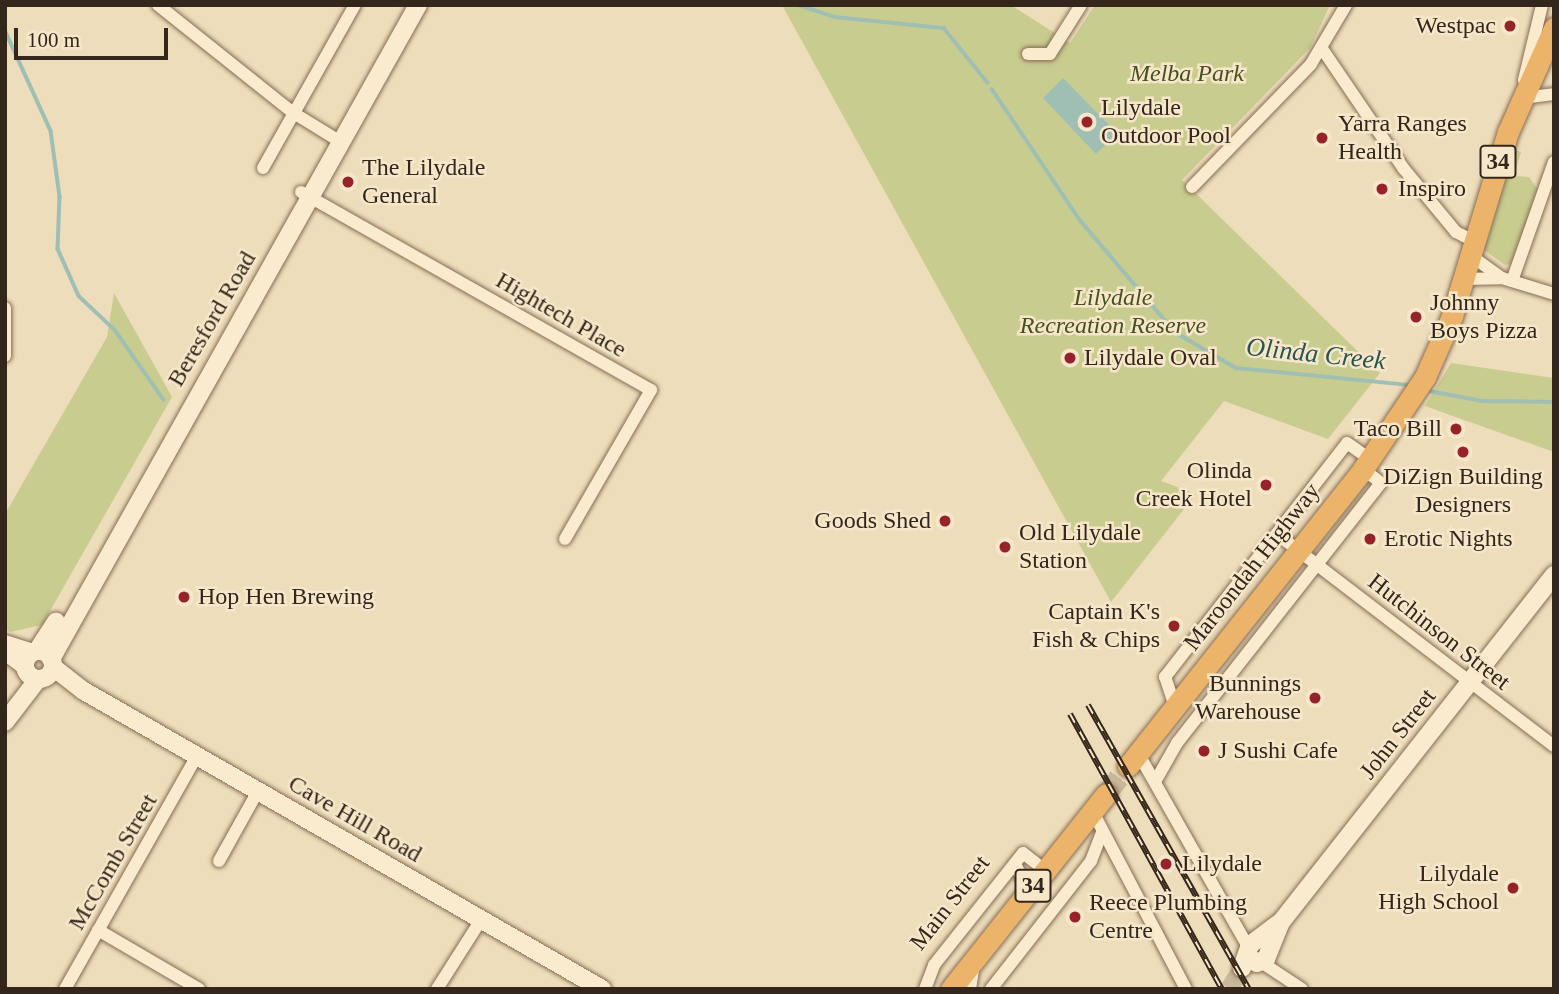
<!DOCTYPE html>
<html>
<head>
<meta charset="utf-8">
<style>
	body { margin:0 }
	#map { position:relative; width:1559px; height:994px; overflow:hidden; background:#edb; font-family:"Times New Roman",serif }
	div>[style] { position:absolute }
	.green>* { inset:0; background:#c8cc8f }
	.water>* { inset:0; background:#9fbfb4 }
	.stream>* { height:3.5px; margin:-1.75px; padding:0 1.75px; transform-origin:1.75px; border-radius:1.75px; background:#9fbfb4 }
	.secondary-tunnel>* { height:18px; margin-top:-9px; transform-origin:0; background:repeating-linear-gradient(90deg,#c9b89b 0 18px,transparent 0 27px) }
	.trunk-tunnel>* { height:21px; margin-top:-10.5px; transform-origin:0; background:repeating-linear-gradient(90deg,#c9b89b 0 21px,transparent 0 31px) }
	.roads { filter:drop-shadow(0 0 2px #866d55) drop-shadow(0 0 2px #866d55) }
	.minor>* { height:12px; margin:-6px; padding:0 6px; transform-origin:6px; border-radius:6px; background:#faebce }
	.tertiary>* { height:16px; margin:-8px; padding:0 8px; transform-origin:8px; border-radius:8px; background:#faebce }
	.secondary>* { height:18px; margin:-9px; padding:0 9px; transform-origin:9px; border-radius:9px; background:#faebce }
	.secondary>.ring { margin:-9px; padding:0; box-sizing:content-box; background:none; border:18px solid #faebce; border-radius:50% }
	.trunk>* { height:21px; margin:-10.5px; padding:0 10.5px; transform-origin:10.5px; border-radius:10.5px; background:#ecb46a }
	.rail>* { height:6px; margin-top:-3px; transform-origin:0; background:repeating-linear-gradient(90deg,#f6e7ca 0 10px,#34261a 0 20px); box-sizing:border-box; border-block:2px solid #34261a }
	.dots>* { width:19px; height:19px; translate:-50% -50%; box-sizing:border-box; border:4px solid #f6e7ca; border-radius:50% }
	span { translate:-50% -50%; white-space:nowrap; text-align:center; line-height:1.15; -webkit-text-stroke:5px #f6e7ca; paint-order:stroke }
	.shield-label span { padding:2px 5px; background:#f6e7ca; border:2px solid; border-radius:5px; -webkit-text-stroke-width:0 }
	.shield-label { font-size:23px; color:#34261a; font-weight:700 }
	.poi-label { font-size:24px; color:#34261a }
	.right { translate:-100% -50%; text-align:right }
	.left { translate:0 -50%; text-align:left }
	.park-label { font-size:24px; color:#475120; font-style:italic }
	.street-label { font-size:24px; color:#34261a }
	.water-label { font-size:26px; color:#295450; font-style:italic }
	.frame { position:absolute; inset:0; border:7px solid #34261a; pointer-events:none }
	.scale { position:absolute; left:14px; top:28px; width:154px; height:32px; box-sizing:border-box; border:4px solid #34261a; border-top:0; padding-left:9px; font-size:21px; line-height:24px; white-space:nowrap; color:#34261a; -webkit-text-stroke:5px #f6e7ca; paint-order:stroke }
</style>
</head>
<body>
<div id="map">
	<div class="green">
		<i style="clip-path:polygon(782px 5px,1011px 5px,1070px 43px,1095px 5px,1330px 5px,1310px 48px,1182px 180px,1380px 373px,1328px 439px,1224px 401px,1161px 481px,1196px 494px,1111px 602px)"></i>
		<i style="clip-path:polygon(1515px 150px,1521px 152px,1514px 176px,1529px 177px,1538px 190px,1513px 263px,1505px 265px,1484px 250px)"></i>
		<i style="clip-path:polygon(114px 293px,172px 397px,42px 625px,10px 632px,5px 629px,5px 514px,107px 337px)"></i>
		<i style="clip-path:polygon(1451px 363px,1554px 378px,1554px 452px,1425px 406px)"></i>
	</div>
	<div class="water">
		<i style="clip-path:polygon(1063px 78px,1117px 133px,1096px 154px,1043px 98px)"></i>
	</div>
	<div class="stream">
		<i style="left:798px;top:5px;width:39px;rotate:18deg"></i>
		<i style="left:835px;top:17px;width:110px;rotate:5.8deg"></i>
		<i style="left:944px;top:28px;width:70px;rotate:51.3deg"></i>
		<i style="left:5px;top:30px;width:111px;rotate:65.5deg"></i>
		<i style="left:51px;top:131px;width:67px;rotate:82.2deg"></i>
		<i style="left:60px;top:197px;width:52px;rotate:92.2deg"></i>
		<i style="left:58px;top:249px;width:51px;rotate:65.9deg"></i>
		<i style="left:79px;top:296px;width:50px;rotate:43.4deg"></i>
		<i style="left:115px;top:330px;width:85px;rotate:55deg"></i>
		<i style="left:992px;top:89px;width:158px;rotate:56.1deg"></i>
		<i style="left:1080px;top:220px;width:147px;rotate:49.7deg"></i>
		<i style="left:1175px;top:332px;width:71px;rotate:30.5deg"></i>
		<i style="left:1236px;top:368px;width:175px;rotate:5.6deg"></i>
		<i style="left:1424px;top:390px;width:59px;rotate:10.7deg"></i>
		<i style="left:1482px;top:401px;width:72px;rotate:0.8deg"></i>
	</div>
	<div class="secondary-tunnel">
		<i style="left:1229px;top:989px;width:25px;rotate:-58deg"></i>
	</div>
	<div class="trunk-tunnel">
		<i style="left:1106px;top:794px;width:36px;rotate:-52deg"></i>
	</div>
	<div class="roads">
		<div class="minor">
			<i style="left:158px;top:5px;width:171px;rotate:38.6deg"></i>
			<i style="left:292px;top:112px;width:57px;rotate:31.5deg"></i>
			<i style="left:1323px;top:50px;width:144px;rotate:55.8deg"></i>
			<i style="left:1404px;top:169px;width:82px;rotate:50.5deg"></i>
			<i style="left:1456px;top:232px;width:20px;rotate:27deg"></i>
			<i style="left:1028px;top:54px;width:22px"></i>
			<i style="left:1050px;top:54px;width:58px;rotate:-57.7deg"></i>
			<i style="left:1524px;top:80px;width:77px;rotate:-76.5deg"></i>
			<i style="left:1522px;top:98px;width:32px;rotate:-7deg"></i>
			<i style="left:263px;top:168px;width:187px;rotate:-60.6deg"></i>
			<i style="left:1192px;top:187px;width:171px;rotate:-45.9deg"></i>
			<i style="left:1311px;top:64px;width:69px;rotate:-59.3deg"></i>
			<i style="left:301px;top:192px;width:402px;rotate:29.5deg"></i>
			<i style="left:651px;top:390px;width:172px;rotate:120deg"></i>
			<i style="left:1470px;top:255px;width:39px;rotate:36deg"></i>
			<i style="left:1463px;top:279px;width:39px;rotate:-1deg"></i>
			<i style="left:1502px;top:278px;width:54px;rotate:17.1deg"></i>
			<i style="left:1512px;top:281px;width:126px;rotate:-70.6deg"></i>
			<i style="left:5px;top:308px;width:48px;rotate:90deg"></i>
			<i style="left:1278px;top:535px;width:347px;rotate:37.4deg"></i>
			<i style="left:1175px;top:707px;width:32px;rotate:-108deg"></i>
			<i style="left:1165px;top:677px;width:296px;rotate:-52.1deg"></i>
			<i style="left:1347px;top:443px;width:28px;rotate:35deg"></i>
			<i style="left:1138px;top:753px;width:224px;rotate:60.4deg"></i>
			<i style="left:1156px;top:780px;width:43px;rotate:-60.4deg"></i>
			<i style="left:1177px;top:743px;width:330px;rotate:-51.9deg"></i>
			<i style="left:1381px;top:483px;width:23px;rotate:-142deg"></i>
			<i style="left:1093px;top:812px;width:200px;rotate:62.3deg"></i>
			<i style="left:219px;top:861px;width:80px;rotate:-60.9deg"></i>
			<i style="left:1015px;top:864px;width:30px;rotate:63deg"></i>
			<i style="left:98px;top:930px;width:117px;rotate:30.3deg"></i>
			<i style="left:1261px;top:962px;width:49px;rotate:33.4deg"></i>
			<i style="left:65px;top:989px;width:268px;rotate:-60.5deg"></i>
			<i style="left:437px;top:989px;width:82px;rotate:-57.5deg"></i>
			<i style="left:925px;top:989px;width:26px;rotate:-69deg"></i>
			<i style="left:934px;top:965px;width:143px;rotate:-51.5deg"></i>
			<i style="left:1023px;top:853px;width:29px;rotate:38deg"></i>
			<i style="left:970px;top:989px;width:25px;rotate:-81deg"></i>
			<i style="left:991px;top:989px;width:162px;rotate:-52deg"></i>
			<i style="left:1091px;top:861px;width:31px;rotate:-69deg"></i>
		</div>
		<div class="tertiary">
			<i style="left:5px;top:643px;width:29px;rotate:18deg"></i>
			<i style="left:5px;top:652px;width:25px;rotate:37deg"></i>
		</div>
		<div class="secondary">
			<i style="left:37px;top:651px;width:35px;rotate:-57deg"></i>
			<i class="ring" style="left:25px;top:651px;width:10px;height:10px"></i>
			<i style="left:51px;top:659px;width:750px;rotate:-60.7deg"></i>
			<i style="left:53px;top:667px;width:39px;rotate:38deg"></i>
			<i style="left:84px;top:691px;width:598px;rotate:29.91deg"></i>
			<i style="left:5px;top:722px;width:54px;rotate:-52.5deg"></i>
			<i style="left:1248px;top:956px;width:11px;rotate:38deg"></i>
			<i style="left:1257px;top:963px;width:10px;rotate:-24deg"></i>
			<i style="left:1266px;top:959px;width:40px;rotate:-68deg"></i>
			<i style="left:1281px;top:922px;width:442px;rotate:-51.8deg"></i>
			<i style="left:1242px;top:968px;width:24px;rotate:-71deg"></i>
			<i style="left:1250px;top:945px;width:35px;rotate:-37deg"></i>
		</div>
		<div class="trunk">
			<i style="left:1128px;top:766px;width:379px;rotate:-51.6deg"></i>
			<i style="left:1363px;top:469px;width:111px;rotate:-56deg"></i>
			<i style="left:1425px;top:377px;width:67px;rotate:-66.1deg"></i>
			<i style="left:1452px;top:316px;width:192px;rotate:-73.1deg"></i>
			<i style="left:1508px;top:132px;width:114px;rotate:-66.1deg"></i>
			<i style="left:951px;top:989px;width:249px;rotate:-51.5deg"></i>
		</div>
	</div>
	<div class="rail">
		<i style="left:1088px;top:705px;width:326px;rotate:60.5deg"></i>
		<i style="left:1070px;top:714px;width:314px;rotate:61.1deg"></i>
	</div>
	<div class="dots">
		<i style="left:1510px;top:26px;background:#962329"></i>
		<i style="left:1087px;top:122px;background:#962329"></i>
		<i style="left:1322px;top:138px;background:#962329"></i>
		<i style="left:348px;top:182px;background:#962329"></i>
		<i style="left:1382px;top:189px;background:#962329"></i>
		<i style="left:1416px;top:317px;background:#962329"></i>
		<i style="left:1070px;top:358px;background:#962329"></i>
		<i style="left:1456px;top:429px;background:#962329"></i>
		<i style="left:1463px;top:452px;background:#962329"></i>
		<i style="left:1266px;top:485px;background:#962329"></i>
		<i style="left:945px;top:521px;background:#962329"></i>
		<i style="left:1370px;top:539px;background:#962329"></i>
		<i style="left:1005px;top:547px;background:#962329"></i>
		<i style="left:184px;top:597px;background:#962329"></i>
		<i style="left:1174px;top:626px;background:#962329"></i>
		<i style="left:1315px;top:698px;background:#962329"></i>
		<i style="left:1204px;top:751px;background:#962329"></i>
		<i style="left:1166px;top:864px;background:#962329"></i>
		<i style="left:1513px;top:888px;background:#962329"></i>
		<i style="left:1075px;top:917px;background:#962329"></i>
	</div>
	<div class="shield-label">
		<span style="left:1498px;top:162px">34</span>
		<span style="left:1033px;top:886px">34</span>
	</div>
	<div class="poi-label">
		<span class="right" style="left:1496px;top:26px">Westpac</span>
		<span class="left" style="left:1101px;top:122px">Lilydale<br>Outdoor Pool</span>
		<span class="left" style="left:1338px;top:138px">Yarra Ranges<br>Health</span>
		<span class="left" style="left:362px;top:182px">The Lilydale<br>General</span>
		<span class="left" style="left:1398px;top:189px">Inspiro</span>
		<span class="left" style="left:1430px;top:317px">Johnny<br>Boys Pizza</span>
		<span class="left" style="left:1084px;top:358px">Lilydale Oval</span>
		<span class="right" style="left:1442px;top:429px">Taco Bill</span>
		<span class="right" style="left:1252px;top:485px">Olinda<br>Creek Hotel</span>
		<span style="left:1463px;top:491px">DiZign Building<br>Designers</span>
		<span class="right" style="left:931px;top:521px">Goods Shed</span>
		<span class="left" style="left:1019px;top:547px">Old Lilydale<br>Station</span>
		<span class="left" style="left:1384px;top:539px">Erotic Nights</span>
		<span class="left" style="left:198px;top:597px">Hop Hen Brewing</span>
		<span class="right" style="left:1160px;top:626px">Captain K's<br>Fish &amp; Chips</span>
		<span class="right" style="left:1301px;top:698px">Bunnings<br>Warehouse</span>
		<span class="left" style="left:1218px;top:751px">J Sushi Cafe</span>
		<span class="left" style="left:1182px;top:864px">Lilydale</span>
		<span class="right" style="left:1499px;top:888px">Lilydale<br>High School</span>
		<span class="left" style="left:1089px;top:917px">Reece Plumbing<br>Centre</span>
	</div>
	<div class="park-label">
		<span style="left:1187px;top:74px">Melba Park</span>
		<span style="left:1113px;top:312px">Lilydale<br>Recreation Reserve</span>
	</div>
	<div class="street-label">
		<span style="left:561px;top:315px;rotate:30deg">Hightech Place</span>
		<span style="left:212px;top:319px;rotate:-60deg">Beresford Road</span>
		<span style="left:1252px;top:567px;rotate:-52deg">Maroondah Highway</span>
		<span style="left:1439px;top:632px;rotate:38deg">Hutchinson Street</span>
		<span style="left:1398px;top:734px;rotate:-52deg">John Street</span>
		<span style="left:355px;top:819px;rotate:30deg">Cave Hill Road</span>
		<span style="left:113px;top:862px;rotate:-60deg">McComb Street</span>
		<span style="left:950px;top:903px;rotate:-52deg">Main Street</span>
	</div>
	<div class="water-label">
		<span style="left:1316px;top:354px;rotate:6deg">Olinda Creek</span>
	</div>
	<div class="frame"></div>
	<div class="scale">100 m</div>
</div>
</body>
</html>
